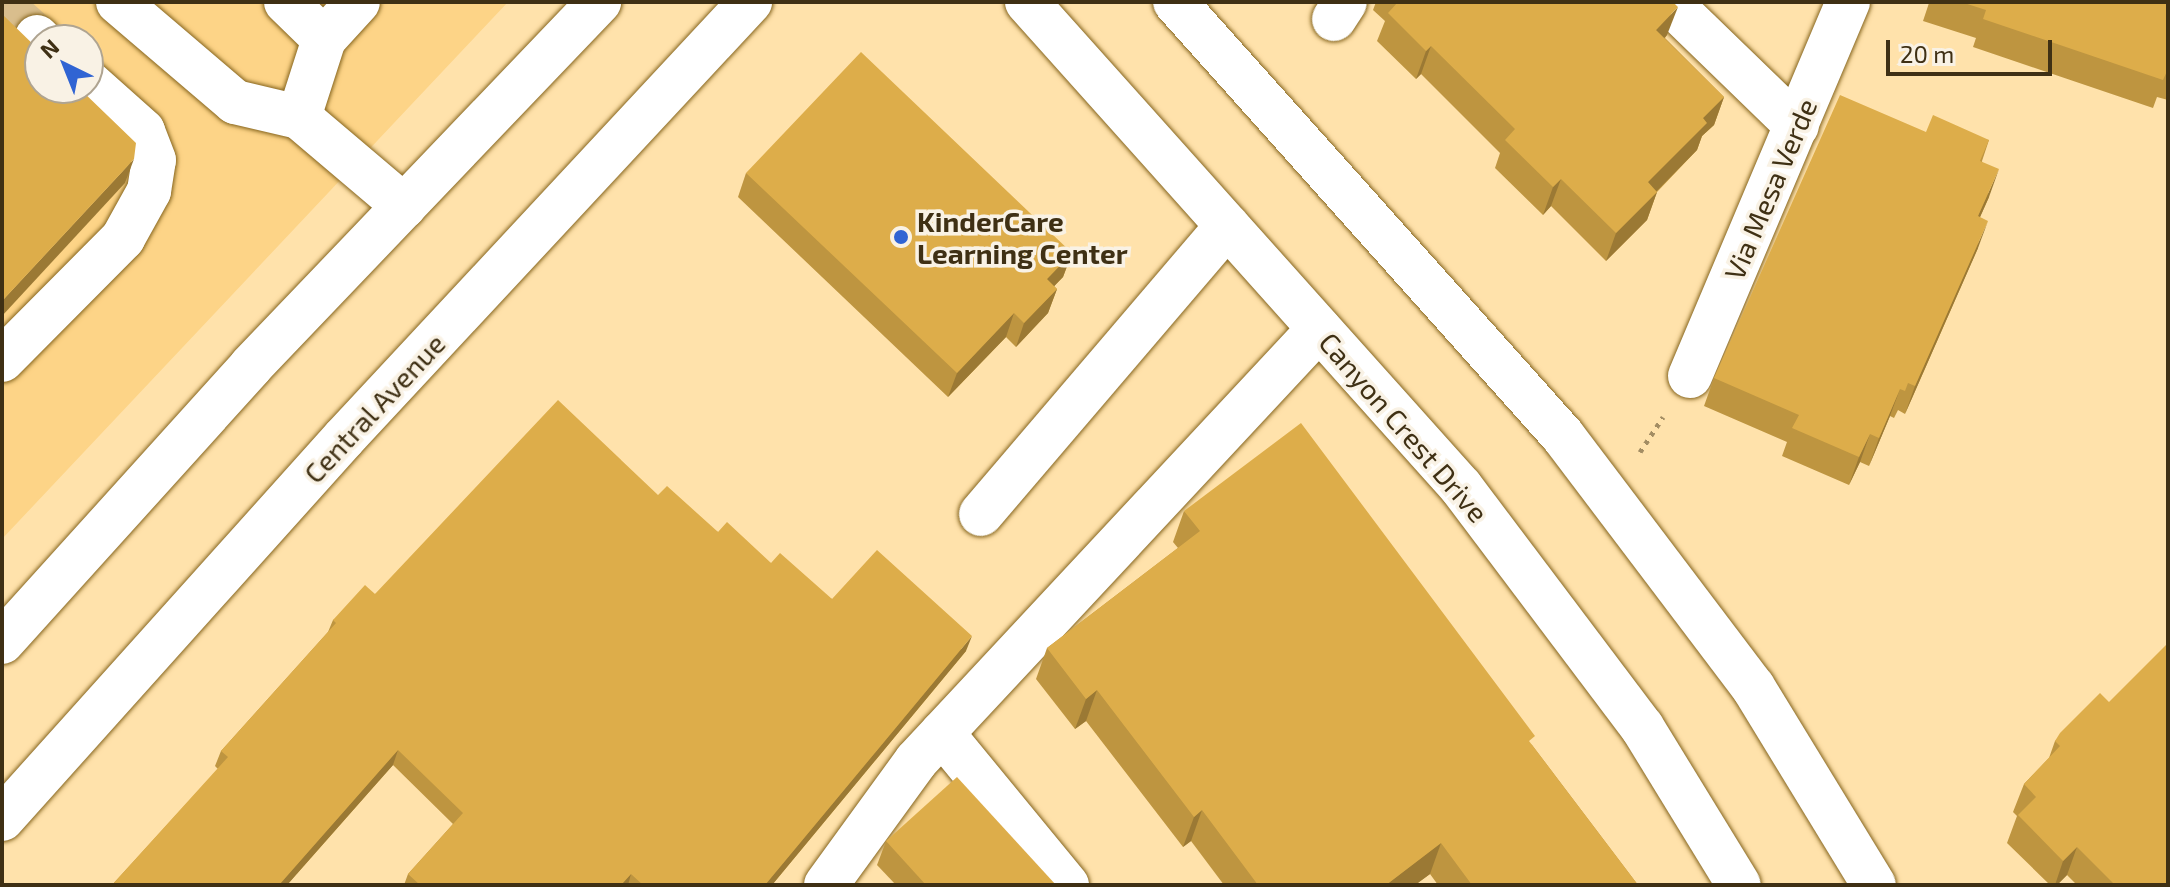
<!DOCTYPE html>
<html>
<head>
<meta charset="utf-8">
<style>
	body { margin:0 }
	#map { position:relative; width:2170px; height:887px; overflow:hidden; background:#ffe2ab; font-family:"Exo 2",sans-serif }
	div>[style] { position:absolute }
	.built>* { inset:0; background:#fdd487 }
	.minor-tunnel>* { height:44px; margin-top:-22px; transform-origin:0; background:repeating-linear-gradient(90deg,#d9be8d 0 44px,transparent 0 66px) }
	.path>* { height:5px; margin-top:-2.5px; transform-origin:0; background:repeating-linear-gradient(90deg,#a38d63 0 4px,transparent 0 10px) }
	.roads { filter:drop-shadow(0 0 2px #86651e) drop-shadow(0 0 2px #86651e) }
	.minor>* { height:44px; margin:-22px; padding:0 22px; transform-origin:22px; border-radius:22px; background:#fff }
	.major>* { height:44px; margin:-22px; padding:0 22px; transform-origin:22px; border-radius:22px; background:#fff }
	.wall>* { inset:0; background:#be9540 }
	.shaded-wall>* { inset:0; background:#9b7934 }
	.building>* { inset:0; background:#ddad4a }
	.dots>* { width:22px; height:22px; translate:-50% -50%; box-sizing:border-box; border:4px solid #f9f2e5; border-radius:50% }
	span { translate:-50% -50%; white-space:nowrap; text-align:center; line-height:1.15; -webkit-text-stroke:7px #f9f2e5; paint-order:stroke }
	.street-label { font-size:28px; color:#3f3014 }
	.poi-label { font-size:28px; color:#3f3014; font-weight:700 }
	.left { translate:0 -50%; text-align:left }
	.frame { position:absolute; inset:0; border:4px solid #3f3014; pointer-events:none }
	.north { position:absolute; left:24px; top:24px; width:80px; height:80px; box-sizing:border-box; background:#f9f2e5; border:2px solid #afa491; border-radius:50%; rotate:317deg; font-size:22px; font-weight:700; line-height:32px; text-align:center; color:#3f3014 }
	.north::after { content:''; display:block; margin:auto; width:28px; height:36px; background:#3064d3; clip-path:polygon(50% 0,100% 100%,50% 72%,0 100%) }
	.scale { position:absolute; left:1886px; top:40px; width:166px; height:36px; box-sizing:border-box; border:4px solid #3f3014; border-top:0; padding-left:10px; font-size:24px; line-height:28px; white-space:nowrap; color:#3f3014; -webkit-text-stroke:6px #f9f2e5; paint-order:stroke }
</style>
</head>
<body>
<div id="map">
	<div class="built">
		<i style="clip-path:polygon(evenodd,2px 2px,508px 2px,2px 539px,2px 2px,40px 40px,88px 40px,88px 88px,40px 88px,40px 40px)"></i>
	</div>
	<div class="minor-tunnel">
		<i style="left:2px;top:5px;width:47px;rotate:42.4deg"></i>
	</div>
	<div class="path">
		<i style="left:1640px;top:452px;width:42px;rotate:-56.7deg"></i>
	</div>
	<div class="roads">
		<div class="minor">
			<i style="left:118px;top:2px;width:154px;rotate:40.5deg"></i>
			<i style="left:235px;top:102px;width:66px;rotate:13.2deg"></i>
			<i style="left:299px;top:117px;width:138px;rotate:40.3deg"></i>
			<i style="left:286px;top:2px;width:53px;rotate:44.2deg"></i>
			<i style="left:1669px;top:2px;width:178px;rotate:44.1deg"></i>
			<i style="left:1334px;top:19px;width:20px;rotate:-57deg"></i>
			<i style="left:37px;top:37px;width:4px;rotate:45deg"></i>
			<i style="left:299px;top:117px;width:82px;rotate:-72.2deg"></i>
			<i style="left:324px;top:39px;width:50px;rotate:-47.4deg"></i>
			<i style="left:2px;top:360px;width:172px;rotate:-45.2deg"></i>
			<i style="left:123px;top:238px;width:54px;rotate:-61deg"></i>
			<i style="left:149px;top:191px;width:31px;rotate:-81deg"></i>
			<i style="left:154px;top:160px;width:31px;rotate:-111deg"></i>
			<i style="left:143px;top:131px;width:74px;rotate:-138.3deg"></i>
			<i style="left:1690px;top:376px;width:406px;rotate:-67.1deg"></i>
			<i style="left:981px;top:514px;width:379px;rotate:-49.5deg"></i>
			<i style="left:942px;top:733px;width:197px;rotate:50.6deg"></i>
			<i style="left:826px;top:885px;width:153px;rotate:-54deg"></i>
			<i style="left:916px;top:761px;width:591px;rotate:-46.99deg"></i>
		</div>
		<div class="major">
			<i style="left:1027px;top:2px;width:651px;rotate:48.18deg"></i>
			<i style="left:1461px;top:487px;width:301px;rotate:53deg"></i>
			<i style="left:1642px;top:727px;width:185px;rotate:58.5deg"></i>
			<i style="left:1175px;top:2px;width:582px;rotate:48.2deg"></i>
			<i style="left:1563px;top:436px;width:315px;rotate:52.9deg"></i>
			<i style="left:1753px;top:687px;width:232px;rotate:58.6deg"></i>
			<i style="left:2px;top:642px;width:372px;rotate:-47.9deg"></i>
			<i style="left:251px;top:366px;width:504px;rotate:-46.29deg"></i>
			<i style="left:2px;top:819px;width:512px;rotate:-48.09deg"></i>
			<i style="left:344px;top:438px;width:596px;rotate:-47.04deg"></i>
		</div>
	</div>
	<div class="wall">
		<i style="clip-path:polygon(1376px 2px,1673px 2px,1667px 35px,1665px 38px,1724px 97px,1714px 125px,1702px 136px,1697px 150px,1657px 192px,1647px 220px,1606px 261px,1551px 206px,1543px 215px,1495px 168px,1500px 153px,1421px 74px,1416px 79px,1377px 41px,1385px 21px,1373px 10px)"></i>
		<i style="clip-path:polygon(1925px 2px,2168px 2px,2168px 100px,2157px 97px,2153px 108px,1973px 47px,1976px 38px,1923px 21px,1929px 3px)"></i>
		<i style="clip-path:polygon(1926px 132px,1989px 140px,1982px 161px,1989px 197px,1980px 217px,1978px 248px,1905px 414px,1898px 410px,1894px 418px,1890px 416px,1869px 466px,1860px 462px,1849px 485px,1782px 456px,1787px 442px,1704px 406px,1714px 378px)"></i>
		<i style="clip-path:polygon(746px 173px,1072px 253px,1063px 277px,1054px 286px,1057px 289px,1048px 313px,1016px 347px,1006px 337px,948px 397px,738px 197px)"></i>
		<i style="clip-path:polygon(658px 495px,718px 532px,832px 599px,966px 651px,772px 885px,404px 885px,408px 874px,453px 824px,393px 765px,287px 885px,112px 885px,218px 769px,215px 766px,221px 751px,328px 632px,333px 620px,375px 594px)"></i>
		<i style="clip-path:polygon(1184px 511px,1532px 745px,1638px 885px,1438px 885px,1430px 874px,1415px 885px,1224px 885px,1191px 841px,1183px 847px,1086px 721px,1075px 729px,1036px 679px,1047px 648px,1178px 548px,1173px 542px)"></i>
		<i style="clip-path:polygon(2109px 702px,2168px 885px,2077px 885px,2067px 875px,2057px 885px,2050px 885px,2007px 843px,2017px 816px,2013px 812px,2024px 784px,2049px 758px,2055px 741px)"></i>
		<i style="clip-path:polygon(886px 841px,1056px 885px,896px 885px,877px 865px)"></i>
	</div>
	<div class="shaded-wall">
		<i style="clip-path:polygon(1678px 7px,1667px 35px,1646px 58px,1656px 30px)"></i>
		<i style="clip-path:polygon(1431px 46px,1421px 74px,1416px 79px,1426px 51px)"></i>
		<i style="clip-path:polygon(1724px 97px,1714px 125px,1702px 136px,1697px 150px,1638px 210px,1648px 182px,1703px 118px)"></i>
		<i style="clip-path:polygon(134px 159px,125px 183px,2px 316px,2px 301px)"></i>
		<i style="clip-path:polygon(1999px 169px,1989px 197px,1968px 244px,1978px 216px)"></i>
		<i style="clip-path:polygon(1561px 179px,1551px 206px,1543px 215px,1553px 187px)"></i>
		<i style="clip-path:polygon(1657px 192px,1647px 220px,1606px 261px,1616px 233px)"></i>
		<i style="clip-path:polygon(1988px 221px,1978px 248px,1905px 414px,1915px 386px)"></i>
		<i style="clip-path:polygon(1072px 253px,1063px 277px,1038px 303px,1047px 279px)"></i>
		<i style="clip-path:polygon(1057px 289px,1048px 313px,1016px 347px,1024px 323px)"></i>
		<i style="clip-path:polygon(1014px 313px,1006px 337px,948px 397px,957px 373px)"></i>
		<i style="clip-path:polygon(1900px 389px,1890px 416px,1869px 466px,1879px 438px)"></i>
		<i style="clip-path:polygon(1870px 434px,1860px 462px,1849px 485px,1859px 457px)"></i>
		<i style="clip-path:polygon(972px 636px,966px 651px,772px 885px,765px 885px)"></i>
		<i style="clip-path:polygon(1097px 690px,1086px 721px,1075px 729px,1086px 699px)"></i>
		<i style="clip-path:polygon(398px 750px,393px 765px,287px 885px,279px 885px)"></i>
		<i style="clip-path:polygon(1202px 810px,1191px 841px,1183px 847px,1194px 817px)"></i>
		<i style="clip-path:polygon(1441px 843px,1430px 874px,1415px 885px,1386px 885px)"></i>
		<i style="clip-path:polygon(2077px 847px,2067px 875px,2057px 885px,2055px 885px,2063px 861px)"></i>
		<i style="clip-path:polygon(631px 874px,628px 885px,621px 885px)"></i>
	</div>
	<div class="building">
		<i style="clip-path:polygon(1398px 2px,1673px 2px,1678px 7px,1656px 30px,1724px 97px,1703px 118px,1707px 123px,1648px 182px,1657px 192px,1616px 233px,1561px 179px,1553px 187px,1505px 140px,1515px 129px,1431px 46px,1426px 51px,1388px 13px)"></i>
		<i style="clip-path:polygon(1961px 2px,2168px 2px,2168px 69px,2163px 80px,1983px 19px,1986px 10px)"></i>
		<i style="clip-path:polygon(2px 14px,40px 51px,40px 88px,79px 88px,136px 143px,134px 159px,2px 301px)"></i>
		<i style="clip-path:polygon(861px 52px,1072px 253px,1047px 279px,1057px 289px,1024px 323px,1014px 313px,957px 373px,746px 173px)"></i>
		<i style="clip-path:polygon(1840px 95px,1926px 132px,1933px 115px,1989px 140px,1980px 161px,1999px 169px,1978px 216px,1988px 221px,1915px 386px,1908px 383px,1905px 391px,1900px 389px,1879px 438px,1870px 434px,1859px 457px,1792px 428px,1799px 415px,1714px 378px)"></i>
		<i style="clip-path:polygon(558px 400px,658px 495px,667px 486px,718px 532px,727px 522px,771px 563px,780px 553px,832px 599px,877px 550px,972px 636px,765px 885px,643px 885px,631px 874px,621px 885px,420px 885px,408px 874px,463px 813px,398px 750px,279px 885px,112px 885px,228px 757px,221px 751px,336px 623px,333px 620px,365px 585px,375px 594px)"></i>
		<i style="clip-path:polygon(1301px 423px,1535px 736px,1529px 741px,1638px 885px,1472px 885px,1441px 843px,1386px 885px,1258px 885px,1202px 810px,1194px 817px,1097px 690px,1086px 699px,1047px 648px,1200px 531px,1184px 511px)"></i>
		<i style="clip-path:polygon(2168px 643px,2168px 885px,2115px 885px,2077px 847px,2063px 861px,2018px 815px,2036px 797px,2024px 784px,2060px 746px,2055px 741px,2060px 733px,2100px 693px,2109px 702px)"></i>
		<i style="clip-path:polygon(957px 777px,1056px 885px,926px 885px,886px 841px)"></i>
	</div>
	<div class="dots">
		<i style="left:901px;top:237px;background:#3064d3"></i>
	</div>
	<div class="street-label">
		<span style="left:1770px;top:189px;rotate:-67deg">Via Mesa Verde</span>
		<span style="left:374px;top:408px;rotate:-47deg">Central Avenue</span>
		<span style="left:1404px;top:427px;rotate:49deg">Canyon Crest Drive</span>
	</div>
	<div class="poi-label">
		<span class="left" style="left:917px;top:237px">KinderCare<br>Learning Center</span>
	</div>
	<div class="frame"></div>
	<div class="north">N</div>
	<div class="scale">20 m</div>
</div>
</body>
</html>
